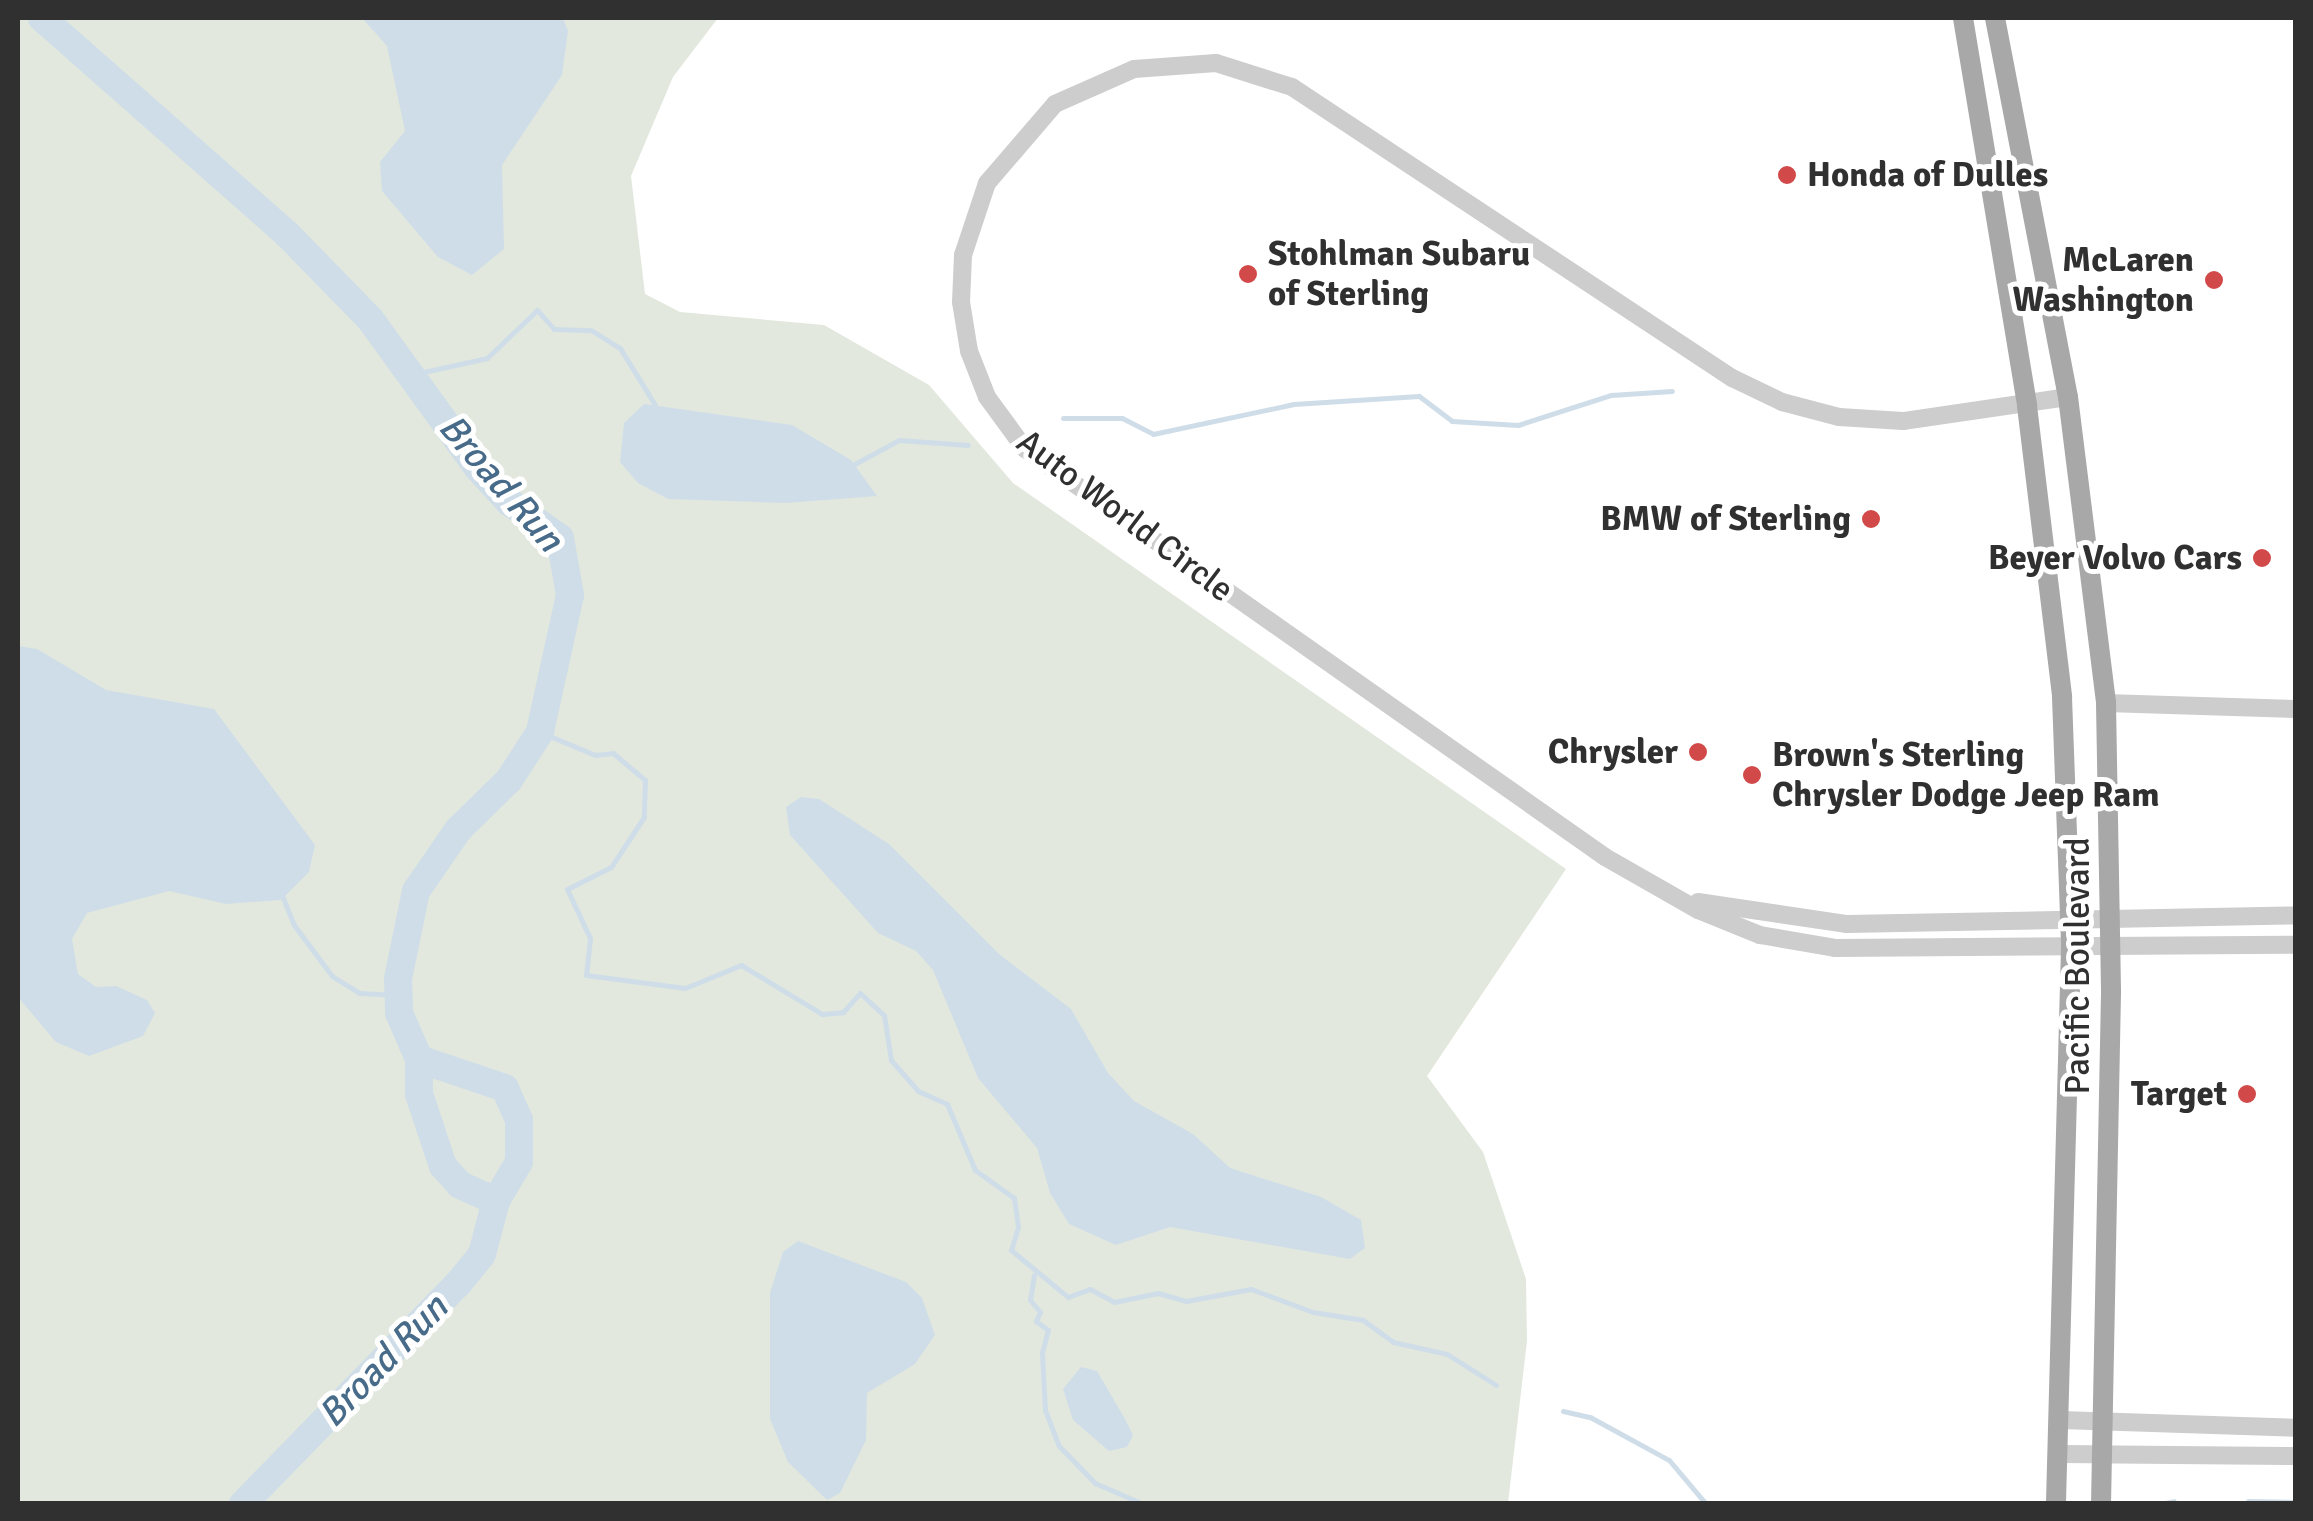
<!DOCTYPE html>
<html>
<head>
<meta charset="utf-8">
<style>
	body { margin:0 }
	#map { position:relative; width:2313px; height:1521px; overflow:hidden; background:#fff; font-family:Signika,sans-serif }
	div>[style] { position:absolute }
	.green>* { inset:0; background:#e2e8dd }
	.water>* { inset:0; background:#cfdde9 }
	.stream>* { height:5px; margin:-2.5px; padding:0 2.5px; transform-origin:2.5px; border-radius:2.5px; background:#cfdde9 }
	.river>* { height:28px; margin:-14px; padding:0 14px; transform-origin:14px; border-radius:14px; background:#cfdde9 }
	.minor>* { height:18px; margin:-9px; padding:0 9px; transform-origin:9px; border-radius:9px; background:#cdcdcd }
	.major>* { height:20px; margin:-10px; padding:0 10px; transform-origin:10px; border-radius:10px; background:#a8a8a8 }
	.dots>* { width:28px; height:28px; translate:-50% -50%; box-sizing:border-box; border:5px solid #fff; border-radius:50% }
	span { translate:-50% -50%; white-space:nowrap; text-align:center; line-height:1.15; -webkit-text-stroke:10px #fff; paint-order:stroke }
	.poi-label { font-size:35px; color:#303030; font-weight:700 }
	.left { translate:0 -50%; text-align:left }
	.right { translate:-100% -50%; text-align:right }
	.street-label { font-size:35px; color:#303030 }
	.water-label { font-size:38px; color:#476b89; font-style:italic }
	.frame { position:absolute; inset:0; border:20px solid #303030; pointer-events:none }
</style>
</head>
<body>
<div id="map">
	<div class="green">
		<i style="clip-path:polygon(18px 18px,718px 18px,673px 77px,631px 176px,645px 294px,680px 312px,824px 325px,929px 385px,1013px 483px,1566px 869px,1427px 1076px,1483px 1152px,1526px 1279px,1527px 1341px,1508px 1503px,18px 1503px)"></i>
	</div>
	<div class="water">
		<i style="clip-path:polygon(362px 18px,563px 18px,568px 31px,562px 75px,502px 165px,504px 249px,472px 275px,438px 257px,382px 191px,380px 162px,405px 131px,387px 46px)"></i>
		<i style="clip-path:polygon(644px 404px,792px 425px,851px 460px,877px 496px,786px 503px,668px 499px,638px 483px,620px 462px,624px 423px)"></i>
		<i style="clip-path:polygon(18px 646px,37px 649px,106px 690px,214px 709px,315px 845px,309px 872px,281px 900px,226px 904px,169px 891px,87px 913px,72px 939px,78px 974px,96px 987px,116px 986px,147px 1000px,155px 1013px,143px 1036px,89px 1056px,56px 1042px,18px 997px)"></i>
		<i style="clip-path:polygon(801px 797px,819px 799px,889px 844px,999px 954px,1071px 1009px,1108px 1073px,1134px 1101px,1193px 1134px,1230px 1168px,1321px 1197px,1361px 1220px,1365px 1248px,1350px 1259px,1170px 1227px,1116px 1245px,1069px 1224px,1050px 1193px,1037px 1148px,978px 1078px,933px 970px,916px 951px,878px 933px,790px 835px,786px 807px)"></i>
		<i style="clip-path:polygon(798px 1241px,906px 1282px,922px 1298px,935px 1335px,915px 1364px,867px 1393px,866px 1440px,840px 1493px,827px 1500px,788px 1462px,770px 1419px,770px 1293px,783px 1252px)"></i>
		<i style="clip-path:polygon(1081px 1367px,1097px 1371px,1125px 1419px,1133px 1435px,1127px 1447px,1109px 1451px,1073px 1420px,1063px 1389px)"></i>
	</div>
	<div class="stream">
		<i style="left:410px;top:375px;width:79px;rotate:-12.4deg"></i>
		<i style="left:487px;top:358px;width:69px;rotate:-43.8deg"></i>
		<i style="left:537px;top:310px;width:25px;rotate:48deg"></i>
		<i style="left:554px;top:329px;width:37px;rotate:2deg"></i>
		<i style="left:591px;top:330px;width:34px;rotate:32deg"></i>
		<i style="left:620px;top:348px;width:67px;rotate:58.4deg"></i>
		<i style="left:1063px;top:418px;width:59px"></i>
		<i style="left:1122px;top:418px;width:35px;rotate:27deg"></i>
		<i style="left:1153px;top:434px;width:144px;rotate:-12deg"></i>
		<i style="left:1294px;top:404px;width:125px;rotate:-3.7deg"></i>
		<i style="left:1419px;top:396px;width:41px;rotate:37.1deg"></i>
		<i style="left:1452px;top:421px;width:66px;rotate:3.5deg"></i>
		<i style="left:1518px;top:425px;width:98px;rotate:-17.9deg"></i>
		<i style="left:1611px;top:395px;width:61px;rotate:-3.8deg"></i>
		<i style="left:849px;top:467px;width:57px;rotate:-28.4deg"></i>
		<i style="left:899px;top:440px;width:69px;rotate:4.1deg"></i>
		<i style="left:540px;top:732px;width:60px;rotate:22.7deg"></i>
		<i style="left:595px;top:755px;width:18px;rotate:-6deg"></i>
		<i style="left:613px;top:753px;width:42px;rotate:40.2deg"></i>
		<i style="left:645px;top:780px;width:37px;rotate:92deg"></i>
		<i style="left:644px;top:817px;width:60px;rotate:123.4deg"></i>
		<i style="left:611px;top:867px;width:49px;rotate:153.4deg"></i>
		<i style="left:567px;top:889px;width:54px;rotate:64.9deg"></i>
		<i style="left:590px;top:938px;width:37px;rotate:96deg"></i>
		<i style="left:586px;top:975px;width:100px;rotate:7.5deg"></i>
		<i style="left:685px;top:988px;width:61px;rotate:-22.3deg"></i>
		<i style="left:741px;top:965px;width:95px;rotate:31.2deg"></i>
		<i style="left:822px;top:1014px;width:21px;rotate:-5deg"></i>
		<i style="left:843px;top:1012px;width:25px;rotate:-48deg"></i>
		<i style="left:860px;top:993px;width:33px;rotate:43deg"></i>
		<i style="left:884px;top:1015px;width:46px;rotate:81.2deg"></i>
		<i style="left:891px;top:1060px;width:41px;rotate:48.9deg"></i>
		<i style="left:918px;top:1091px;width:32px;rotate:24deg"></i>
		<i style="left:947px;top:1104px;width:72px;rotate:67deg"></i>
		<i style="left:975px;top:1170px;width:48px;rotate:35.7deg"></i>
		<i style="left:1014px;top:1198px;width:29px;rotate:82deg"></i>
		<i style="left:1018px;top:1227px;width:24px;rotate:107deg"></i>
		<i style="left:1011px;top:1250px;width:74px;rotate:39.5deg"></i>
		<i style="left:1068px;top:1297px;width:23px;rotate:-20deg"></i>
		<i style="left:1090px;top:1289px;width:27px;rotate:28deg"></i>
		<i style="left:1114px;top:1302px;width:45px;rotate:-11.6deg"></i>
		<i style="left:1158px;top:1293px;width:29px;rotate:16deg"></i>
		<i style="left:1186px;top:1301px;width:66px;rotate:-10.5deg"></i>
		<i style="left:1251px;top:1289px;width:66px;rotate:20.4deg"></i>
		<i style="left:1313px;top:1312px;width:51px;rotate:9.1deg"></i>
		<i style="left:1363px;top:1320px;width:37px;rotate:36deg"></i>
		<i style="left:1393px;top:1342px;width:55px;rotate:12.5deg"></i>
		<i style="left:1447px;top:1354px;width:58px;rotate:32.3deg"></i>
		<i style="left:281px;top:893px;width:35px;rotate:68deg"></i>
		<i style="left:294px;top:925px;width:64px;rotate:53.3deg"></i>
		<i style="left:332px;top:976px;width:32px;rotate:32deg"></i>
		<i style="left:359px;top:993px;width:39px;rotate:3deg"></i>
		<i style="left:1034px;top:1275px;width:25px;rotate:99deg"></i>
		<i style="left:1030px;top:1300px;width:16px;rotate:50deg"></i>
		<i style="left:1040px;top:1312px;width:10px;rotate:114deg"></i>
		<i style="left:1036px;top:1321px;width:15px;rotate:37deg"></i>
		<i style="left:1048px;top:1330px;width:24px;rotate:105deg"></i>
		<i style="left:1042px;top:1353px;width:57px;rotate:87deg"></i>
		<i style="left:1045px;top:1410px;width:39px;rotate:69deg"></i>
		<i style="left:1059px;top:1446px;width:52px;rotate:45.8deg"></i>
		<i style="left:1095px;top:1483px;width:52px;rotate:23.6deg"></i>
		<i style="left:1563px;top:1411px;width:28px;rotate:13deg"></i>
		<i style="left:1590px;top:1417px;width:90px;rotate:28.6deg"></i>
		<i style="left:1669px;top:1460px;width:57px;rotate:49.9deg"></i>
		<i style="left:2248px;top:1501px;width:48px;rotate:1.2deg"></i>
		<i style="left:2161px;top:1504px;width:13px;rotate:-13deg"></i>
	</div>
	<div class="river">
		<i style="left:42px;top:18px;width:328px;rotate:41.4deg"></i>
		<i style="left:288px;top:235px;width:117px;rotate:45.7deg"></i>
		<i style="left:370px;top:319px;width:184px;rotate:54.1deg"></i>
		<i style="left:478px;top:468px;width:46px;rotate:47.6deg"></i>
		<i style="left:509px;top:502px;width:62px;rotate:35.2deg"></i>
		<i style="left:560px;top:538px;width:58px;rotate:80deg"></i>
		<i style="left:570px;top:595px;width:140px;rotate:102.4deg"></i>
		<i style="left:540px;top:732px;width:57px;rotate:122.9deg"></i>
		<i style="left:509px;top:780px;width:71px;rotate:135.6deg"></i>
		<i style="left:458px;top:830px;width:74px;rotate:124.5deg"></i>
		<i style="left:416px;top:891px;width:90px;rotate:101.6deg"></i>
		<i style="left:398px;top:979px;width:34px;rotate:88deg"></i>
		<i style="left:399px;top:1013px;width:50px;rotate:66.5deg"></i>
		<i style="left:419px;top:1059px;width:35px;rotate:90deg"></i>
		<i style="left:419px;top:1094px;width:76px;rotate:71.6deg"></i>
		<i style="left:443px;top:1166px;width:25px;rotate:48deg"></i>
		<i style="left:460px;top:1185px;width:39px;rotate:24deg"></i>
		<i style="left:243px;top:1504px;width:308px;rotate:-45.7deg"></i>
		<i style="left:458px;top:1284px;width:38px;rotate:-51deg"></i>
		<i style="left:482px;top:1254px;width:55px;rotate:-75.2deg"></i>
		<i style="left:496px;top:1201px;width:45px;rotate:-59.5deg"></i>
		<i style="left:519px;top:1162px;width:42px;rotate:-90deg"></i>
		<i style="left:519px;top:1120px;width:35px;rotate:-114deg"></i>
		<i style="left:505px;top:1088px;width:91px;rotate:-161.4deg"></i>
	</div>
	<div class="minor">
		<i style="left:2068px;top:397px;width:167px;rotate:171.7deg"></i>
		<i style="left:1903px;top:421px;width:64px;rotate:-176.4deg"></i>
		<i style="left:1839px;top:417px;width:59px;rotate:-165.3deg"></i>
		<i style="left:1782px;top:402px;width:55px;rotate:-154.4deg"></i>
		<i style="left:1732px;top:378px;width:528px;rotate:-146.52deg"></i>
		<i style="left:1292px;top:87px;width:80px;rotate:-162.5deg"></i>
		<i style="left:1216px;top:63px;width:82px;rotate:175.8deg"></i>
		<i style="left:1134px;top:69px;width:86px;rotate:156.1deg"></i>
		<i style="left:1055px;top:104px;width:104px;rotate:130.7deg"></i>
		<i style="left:987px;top:183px;width:76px;rotate:108.4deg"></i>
		<i style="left:963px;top:255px;width:47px;rotate:92.4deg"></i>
		<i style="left:961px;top:302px;width:50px;rotate:80.7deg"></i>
		<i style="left:969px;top:351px;width:49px;rotate:68.6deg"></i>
		<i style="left:987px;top:397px;width:64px;rotate:53.8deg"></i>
		<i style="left:1025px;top:449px;width:709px;rotate:35.12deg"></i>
		<i style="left:1605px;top:857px;width:107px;rotate:29.7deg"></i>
		<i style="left:1698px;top:910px;width:67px;rotate:22deg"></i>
		<i style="left:1760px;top:935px;width:76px;rotate:9.8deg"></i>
		<i style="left:1835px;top:948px;width:461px;rotate:-0.4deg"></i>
		<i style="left:2106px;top:703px;width:190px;rotate:1.8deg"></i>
		<i style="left:1698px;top:902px;width:151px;rotate:8.4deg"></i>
		<i style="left:1847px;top:924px;width:449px;rotate:-1.1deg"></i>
		<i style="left:2061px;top:1420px;width:235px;rotate:1.9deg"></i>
		<i style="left:2060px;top:1454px;width:236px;rotate:0.5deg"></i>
	</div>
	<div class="major">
		<i style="left:1963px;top:18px;width:393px;rotate:80.6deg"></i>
		<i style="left:2027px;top:406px;width:293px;rotate:83.1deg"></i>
		<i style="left:2062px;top:697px;width:251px;rotate:87.9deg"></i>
		<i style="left:2071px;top:948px;width:556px;rotate:91.55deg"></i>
		<i style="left:1995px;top:18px;width:386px;rotate:79.1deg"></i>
		<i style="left:2068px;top:397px;width:308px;rotate:82.9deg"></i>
		<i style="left:2106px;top:703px;width:290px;rotate:89deg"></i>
		<i style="left:2111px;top:993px;width:511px;rotate:91.12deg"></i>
	</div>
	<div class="dots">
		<i style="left:1787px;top:175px;background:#d14949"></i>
		<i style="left:1248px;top:274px;background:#d14949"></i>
		<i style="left:2214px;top:280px;background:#d14949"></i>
		<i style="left:1871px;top:519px;background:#d14949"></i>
		<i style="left:2262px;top:558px;background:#d14949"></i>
		<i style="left:1698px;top:752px;background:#d14949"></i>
		<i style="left:1752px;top:775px;background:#d14949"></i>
		<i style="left:2247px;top:1094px;background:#d14949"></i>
	</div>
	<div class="poi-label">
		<span class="left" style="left:1807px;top:175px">Honda of Dulles</span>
		<span class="left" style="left:1268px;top:274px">Stohlman Subaru<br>of Sterling</span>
		<span class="right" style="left:2194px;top:280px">McLaren<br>Washington</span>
		<span class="right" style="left:1851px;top:519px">BMW of Sterling</span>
		<span class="right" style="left:2242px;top:558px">Beyer Volvo Cars</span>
		<span class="right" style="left:1678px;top:752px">Chrysler</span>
		<span class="left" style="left:1772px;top:775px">Brown's Sterling<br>Chrysler Dodge Jeep Ram</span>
		<span class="right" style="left:2227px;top:1094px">Target</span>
	</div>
	<div class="street-label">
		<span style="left:1125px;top:516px;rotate:37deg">Auto World Circle</span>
		<span style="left:2078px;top:966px;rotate:-90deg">Pacific Boulevard</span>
	</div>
	<div class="water-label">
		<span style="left:501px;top:483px;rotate:49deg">Broad Run</span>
		<span style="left:383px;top:1361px;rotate:-46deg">Broad Run</span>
	</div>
	<div class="frame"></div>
</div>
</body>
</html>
